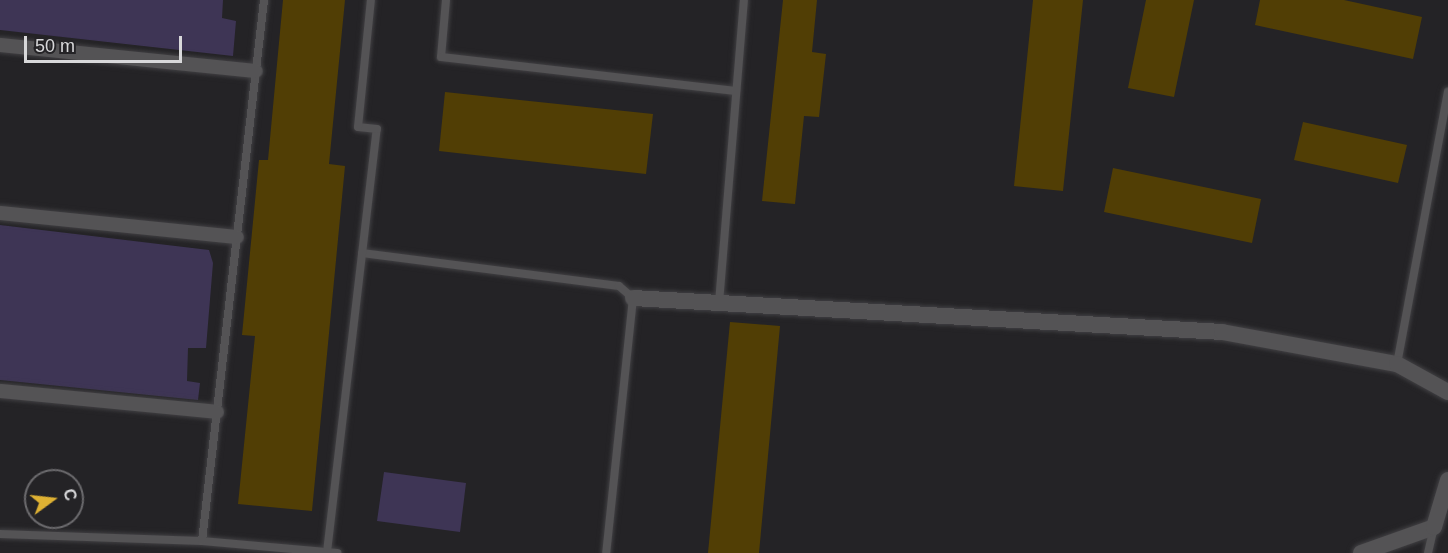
<!DOCTYPE html>
<html>
<head>
<meta charset="utf-8">
<style>
	body { margin:0 }
	#map { position:relative; width:1448px; height:553px; overflow:hidden; background:#242326; font-family:Helvetica,sans-serif }
	div>[style] { position:absolute }
	.green>* { inset:0; background:#3e3555 }
	.building>* { inset:0; background:#513e05 }
	.roads { filter:drop-shadow(0 0 2px #414043) drop-shadow(0 0 2px #414043) }
	.service>* { height:8px; margin:-4px; padding:0 4px; transform-origin:4px; border-radius:4px; background:#545355 }
	.pedestrian>* { height:14px; margin:-7px; padding:0 7px; transform-origin:7px; border-radius:7px; background:#545355 }
	.minor>* { height:16px; margin:-8px; padding:0 8px; transform-origin:8px; border-radius:8px; background:#545355 }
	span { translate:-50% -50%; white-space:nowrap; text-align:center; line-height:1.15; -webkit-text-stroke:5px #242326; paint-order:stroke }
	.north { position:absolute; left:24px; top:469px; width:60px; height:60px; box-sizing:border-box; background:#242326; border:2px solid #6c6b6e; border-radius:50%; rotate:75deg; font-size:16px; font-weight:700; line-height:24px; text-align:center; color:#d8d8da }
	.north::after { content:''; display:block; margin:auto; width:21px; height:27px; background:#deb133; clip-path:polygon(50% 0,100% 100%,50% 72%,0 100%) }
	.scale { position:absolute; left:24px; top:36px; width:158px; height:27px; box-sizing:border-box; border:3px solid #d8d8da; border-top:0; padding-left:8px; font-size:18px; line-height:21px; white-space:nowrap; color:#d8d8da; -webkit-text-stroke:4px #242326; paint-order:stroke }
</style>
</head>
<body>
<div id="map">
	<div class="green">
		<i style="clip-path:polygon(0 0,223px 0,222px 18px,236px 21px,233px 56px,0 30px)"></i>
		<i style="clip-path:polygon(0 225px,209px 250px,213px 263px,206px 348px,188px 348px,187px 381px,200px 383px,198px 400px,0 380px)"></i>
		<i style="clip-path:polygon(384px 472px,466px 483px,460px 532px,377px 521px)"></i>
	</div>
	<div class="building">
		<i style="clip-path:polygon(283px 0,345px 0,329px 164px,345px 166px,312px 511px,238px 504px,255px 336px,242px 335px,259px 160px,268px 160px)"></i>
		<i style="clip-path:polygon(783px 0,817px 0,812px 52px,826px 54px,819px 117px,804px 116px,795px 204px,762px 201px)"></i>
		<i style="clip-path:polygon(1033px 0,1083px 0,1063px 191px,1014px 186px)"></i>
		<i style="clip-path:polygon(1146px 0,1194px 0,1174px 97px,1128px 88px)"></i>
		<i style="clip-path:polygon(1260px 0,1344px 0,1422px 17px,1413px 59px,1255px 25px)"></i>
		<i style="clip-path:polygon(445px 92px,653px 114px,646px 174px,439px 151px)"></i>
		<i style="clip-path:polygon(1303px 122px,1407px 145px,1398px 183px,1294px 160px)"></i>
		<i style="clip-path:polygon(1113px 168px,1261px 199px,1252px 243px,1104px 212px)"></i>
		<i style="clip-path:polygon(730px 322px,780px 326px,759px 553px,708px 553px)"></i>
	</div>
	<div class="roads">
		<div class="service">
			<i style="left:446px;top:0;width:57px;rotate:95deg"></i>
			<i style="left:441px;top:57px;width:297px;rotate:6.6deg"></i>
			<i style="left:362px;top:253px;width:259px;rotate:7.3deg"></i>
			<i style="left:619px;top:286px;width:18px;rotate:41deg"></i>
			<i style="left:633px;top:298px;width:256px;rotate:96deg"></i>
			<i style="left:719px;top:303px;width:304px;rotate:-85.3deg"></i>
			<i style="left:1397px;top:364px;width:277px;rotate:-79.4deg"></i>
			<i style="left:0;top:534px;width:202px;rotate:2deg"></i>
			<i style="left:202px;top:541px;width:136px;rotate:5.1deg"></i>
			<i style="left:202px;top:541px;width:545px;rotate:-83.46deg"></i>
			<i style="left:327px;top:552px;width:426px;rotate:-83.3deg"></i>
			<i style="left:377px;top:129px;width:19px;rotate:-174deg"></i>
			<i style="left:358px;top:127px;width:128px;rotate:-84.2deg"></i>
			<i style="left:1428px;top:553px;width:27px;rotate:-77deg"></i>
		</div>
		<div class="pedestrian">
			<i style="left:0;top:45px;width:257px;rotate:5.8deg"></i>
			<i style="left:0;top:213px;width:238px;rotate:5.8deg"></i>
			<i style="left:0;top:391px;width:218px;rotate:5.5deg"></i>
		</div>
		<div class="minor">
			<i style="left:633px;top:298px;width:590px;rotate:3.3deg"></i>
			<i style="left:1222px;top:332px;width:178px;rotate:10.4deg"></i>
			<i style="left:1397px;top:364px;width:58px;rotate:28.8deg"></i>
			<i style="left:1361px;top:553px;width:77px;rotate:-19.6deg"></i>
			<i style="left:1434px;top:527px;width:49px;rotate:-73.4deg"></i>
		</div>
	</div>
	<div class="north">С</div>
	<div class="scale">50 m</div>
</div>
</body>
</html>
